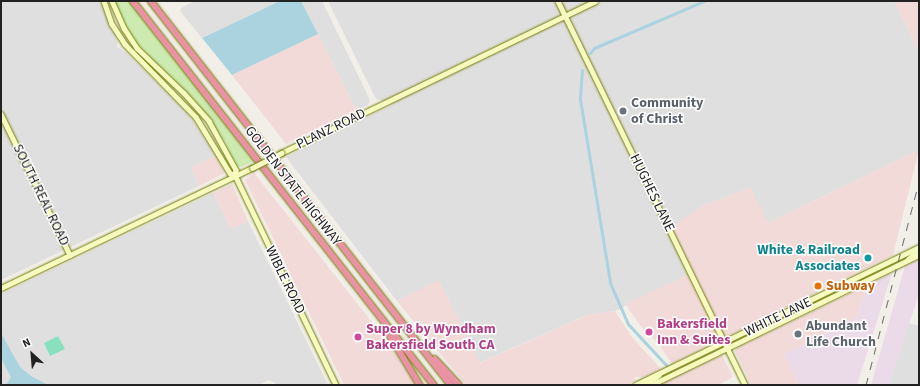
<!DOCTYPE html>
<html>
<head>
<meta charset="utf-8">
<style>
	body { margin:0 }
	#map { position:relative; width:920px; height:386px; overflow:hidden; background:#f2efe9; font-family:"Source Sans 3",sans-serif }
	div>[style] { position:absolute }
	.residential>* { inset:0; background:#e0dfdf }
	.commercial>* { inset:0; background:#f2dad9 }
	.industrial>* { inset:0; background:#ebdbe8 }
	.grass>* { inset:0; background:#cdebb0 }
	.pitch>* { inset:0; background:#88e0be }
	.water>* { inset:0; background:#aad3df }
	.canal>* { height:3px; margin:-1.5px; padding:0 1.5px; transform-origin:1.5px; border-radius:1.5px; background:#aad3df }
	.roads { filter:drop-shadow(0 0 1px #707d05) drop-shadow(0 0 1px #707d05) }
	.secondary>* { height:4.5px; margin:-2.25px; padding:0 2.25px; transform-origin:2.25px; border-radius:2.25px; background:#f7fabf }
	.highway>* { height:5.5px; margin:-2.75px; padding:0 2.75px; transform-origin:2.75px; border-radius:2.75px; background:#e892a2 }
	.rail>* { height:1px; margin-top:-0.5px; transform-origin:0; background:repeating-linear-gradient(90deg,#707070 0 8px,transparent 0 16px) }
	.bridges { filter:drop-shadow(0 0 1px #707d05) drop-shadow(0 0 1px #707d05) }
	.secondary-bridge>* { height:4.5px; margin:-2.25px; padding:0 2.25px; transform-origin:2.25px; border-radius:2.25px; background:#f7fabf }
	.dots>* { width:11px; height:11px; translate:-50% -50%; box-sizing:border-box; border:2px solid #fff; border-radius:50% }
	span { translate:-50% -50%; white-space:nowrap; text-align:center; line-height:1.15; -webkit-text-stroke:3px #fff; paint-order:stroke }
	.worship-label { font-size:14px; color:#5b616d; font-weight:700 }
	.left { translate:0 -50%; text-align:left }
	.street-label { font-size:14px; color:#222 }
	.culture-label { font-size:14px; color:#0d838f; font-weight:700 }
	.right { translate:-100% -50%; text-align:right }
	.food-label { font-size:14px; color:#c56008; font-weight:700 }
	.hotel-label { font-size:14px; color:#b23c85; font-weight:700 }
	.frame { position:absolute; inset:0; border:2px solid #222; pointer-events:none }
	.north { position:absolute; left:12px; top:334px; width:40px; height:40px; -webkit-text-stroke:3px #fff; paint-order:stroke; rotate:334deg; font-size:11px; font-weight:700; line-height:16px; text-align:center; color:#222 }
	.north::after { content:''; display:block; margin:auto; width:14px; height:18px; background:#222; clip-path:polygon(50% 0,100% 100%,50% 72%,0 100%) }
</style>
</head>
<body>
<div id="map">
	<div class="residential">
		<i style="clip-path:polygon(1px 1px,100px 1px,118px 42px,117px 47px,126px 52px,188px 114px,216px 155px,191px 168px,199px 186px,1px 280px)"></i>
		<i style="clip-path:polygon(195px 1px,280px 1px,202px 38px,180px 11px,181px 8px)"></i>
		<i style="clip-path:polygon(301px 1px,322px 1px,370px 100px,368px 105px,356px 110px)"></i>
		<i style="clip-path:polygon(328px 1px,894px 1px,917px 48px,919px 48px,919px 150px,768px 223px,748px 189px,702px 206px,684px 220px,692px 273px,615px 311px,587px 315px,479px 363px,439px 281px,397px 301px,286px 157px,394px 104px,376px 99px)"></i>
		<i style="clip-path:polygon(213px 193px,231px 229px,248px 221px,328px 385px,278px 385px,269px 380px,258px 385px,1px 385px,1px 294px)"></i>
		<i style="clip-path:polygon(909px 323px,919px 326px,919px 385px,889px 385px)"></i>
	</div>
	<div class="commercial">
		<i style="clip-path:polygon(894px 1px,919px 1px,919px 48px,917px 49px)"></i>
		<i style="clip-path:polygon(318px 34px,356px 110px,286px 144px,232px 75px)"></i>
		<i style="clip-path:polygon(919px 150px,893px 255px,672px 364px,658px 343px,643px 329px,630px 311px,626px 304px,692px 273px,671px 228px,702px 206px,751px 188px,768px 223px)"></i>
		<i style="clip-path:polygon(216px 155px,225px 173px,199px 186px,191px 168px)"></i>
		<i style="clip-path:polygon(254px 173px,391px 346px,416px 385px,344px 385px,245px 180px)"></i>
		<i style="clip-path:polygon(232px 184px,248px 221px,231px 229px,213px 193px)"></i>
		<i style="clip-path:polygon(439px 280px,480px 363px,587px 315px,615px 311px,631px 336px,661px 369px,644px 377px,635px 377px,634px 381px,628px 385px,466px 385px,397px 301px)"></i>
		<i style="clip-path:polygon(868px 285px,856px 318px,784px 354px,799px 385px,751px 385px,735px 351px,737px 348px)"></i>
		<i style="clip-path:polygon(722px 355px,733px 377px,718px 385px,658px 385px)"></i>
	</div>
	<div class="industrial">
		<i style="clip-path:polygon(919px 258px,919px 294px,889px 385px,871px 385px,905px 266px)"></i>
		<i style="clip-path:polygon(892px 273px,857px 385px,799px 385px,784px 354px,856px 318px,868px 285px)"></i>
	</div>
	<div class="grass">
		<i style="clip-path:polygon(115px 1px,129px 1px,254px 161px,241px 167px,236px 166px,226px 144px,205px 113px,136px 43px,119px 14px)"></i>
	</div>
	<div class="pitch">
		<i style="clip-path:polygon(58px 336px,65px 349px,50px 356px,44px 343px)"></i>
	</div>
	<div class="water">
		<i style="clip-path:polygon(280px 1px,301px 1px,318px 34px,232px 75px,202px 38px)"></i>
		<i style="clip-path:polygon(1px 333px,20px 367px,31px 376px,48px 385px,6px 385px,11px 377px,1px 358px)"></i>
	</div>
	<div class="canal">
		<i style="left:590px;top:53px;width:6px;rotate:-51deg"></i>
		<i style="left:594px;top:48px;width:120px;rotate:-23.1deg"></i>
		<i style="left:582px;top:70px;width:29px;rotate:94deg"></i>
		<i style="left:580px;top:99px;width:186px;rotate:80.7deg"></i>
		<i style="left:610px;top:283px;width:45px;rotate:66.3deg"></i>
		<i style="left:628px;top:324px;width:56px;rotate:47.2deg"></i>
	</div>
	<div class="roads">
		<div class="secondary">
			<i style="left:104px;top:1px;width:24px;rotate:71deg"></i>
			<i style="left:112px;top:24px;width:24px;rotate:57deg"></i>
			<i style="left:125px;top:44px;width:102px;rotate:45.8deg"></i>
			<i style="left:196px;top:117px;width:66px;rotate:58.7deg"></i>
			<i style="left:230px;top:173px;width:5px;rotate:22deg"></i>
			<i style="left:235px;top:175px;width:233px;rotate:64.3deg"></i>
			<i style="left:112px;top:1px;width:30px;rotate:66deg"></i>
			<i style="left:124px;top:28px;width:24px;rotate:57deg"></i>
			<i style="left:137px;top:48px;width:65px;rotate:43.8deg"></i>
			<i style="left:184px;top:93px;width:38px;rotate:48deg"></i>
			<i style="left:209px;top:121px;width:56px;rotate:61.1deg"></i>
			<i style="left:236px;top:170px;width:5px;rotate:101deg"></i>
			<i style="left:558px;top:1px;width:427px;rotate:64deg"></i>
			<i style="left:1px;top:114px;width:157px;rotate:63.9deg"></i>
			<i style="left:281px;top:153px;width:349px;rotate:-25.8deg"></i>
			<i style="left:908px;top:259px;width:14px;rotate:-39deg"></i>
			<i style="left:1px;top:288px;width:278px;rotate:-25.6deg"></i>
			<i style="left:635px;top:385px;width:316px;rotate:-25.9deg"></i>
			<i style="left:645px;top:385px;width:17px;rotate:-36deg"></i>
			<i style="left:651px;top:385px;width:298px;rotate:-25.9deg"></i>
		</div>
		<div class="highway">
			<i style="left:133px;top:1px;width:488px;rotate:51.9deg"></i>
			<i style="left:151px;top:1px;width:487px;rotate:52deg"></i>
			<i style="left:385px;top:327px;width:68px;rotate:58.9deg"></i>
			<i style="left:435px;top:359px;width:35px;rotate:47deg"></i>
		</div>
	</div>
	<div class="rail">
		<i style="left:866px;top:385px;width:210px;rotate:-75.4deg"></i>
	</div>
	<div class="bridges">
		<div class="secondary-bridge">
			<i style="left:252px;top:168px;width:33px;rotate:-27deg"></i>
		</div>
	</div>
	<div class="dots">
		<i style="left:623px;top:111px;background:#6b7280"></i>
		<i style="left:868px;top:258px;background:#0f9aa8"></i>
		<i style="left:818px;top:286px;background:#e8710a"></i>
		<i style="left:649px;top:332px;background:#d1479c"></i>
		<i style="left:798px;top:334px;background:#6b7280"></i>
		<i style="left:358px;top:337px;background:#d1479c"></i>
	</div>
	<div class="worship-label">
		<span class="left" style="left:631px;top:111px">Community<br>of Christ</span>
		<span class="left" style="left:806px;top:334px">Abundant<br>Life Church</span>
	</div>
	<div class="street-label">
		<span style="left:331px;top:129px;rotate:-26deg">PLANZ ROAD</span>
		<span style="left:293px;top:186px;rotate:52deg">GOLDEN STATE HIGHWAY</span>
		<span style="left:652px;top:193px;rotate:64deg">HUGHES LANE</span>
		<span style="left:41px;top:195px;rotate:64deg">SOUTH REAL ROAD</span>
		<span style="left:285px;top:280px;rotate:64deg">WIBLE ROAD</span>
		<span style="left:778px;top:317px;rotate:-26deg">WHITE LANE</span>
	</div>
	<div class="culture-label">
		<span class="right" style="left:860px;top:258px">White &amp; Railroad<br>Associates</span>
	</div>
	<div class="food-label">
		<span class="left" style="left:826px;top:286px">Subway</span>
	</div>
	<div class="hotel-label">
		<span class="left" style="left:657px;top:332px">Bakersfield<br>Inn &amp; Suites</span>
		<span class="left" style="left:366px;top:337px">Super 8 by Wyndham<br>Bakersfield South CA</span>
	</div>
	<div class="frame"></div>
	<div class="north">N</div>
</div>
</body>
</html>
